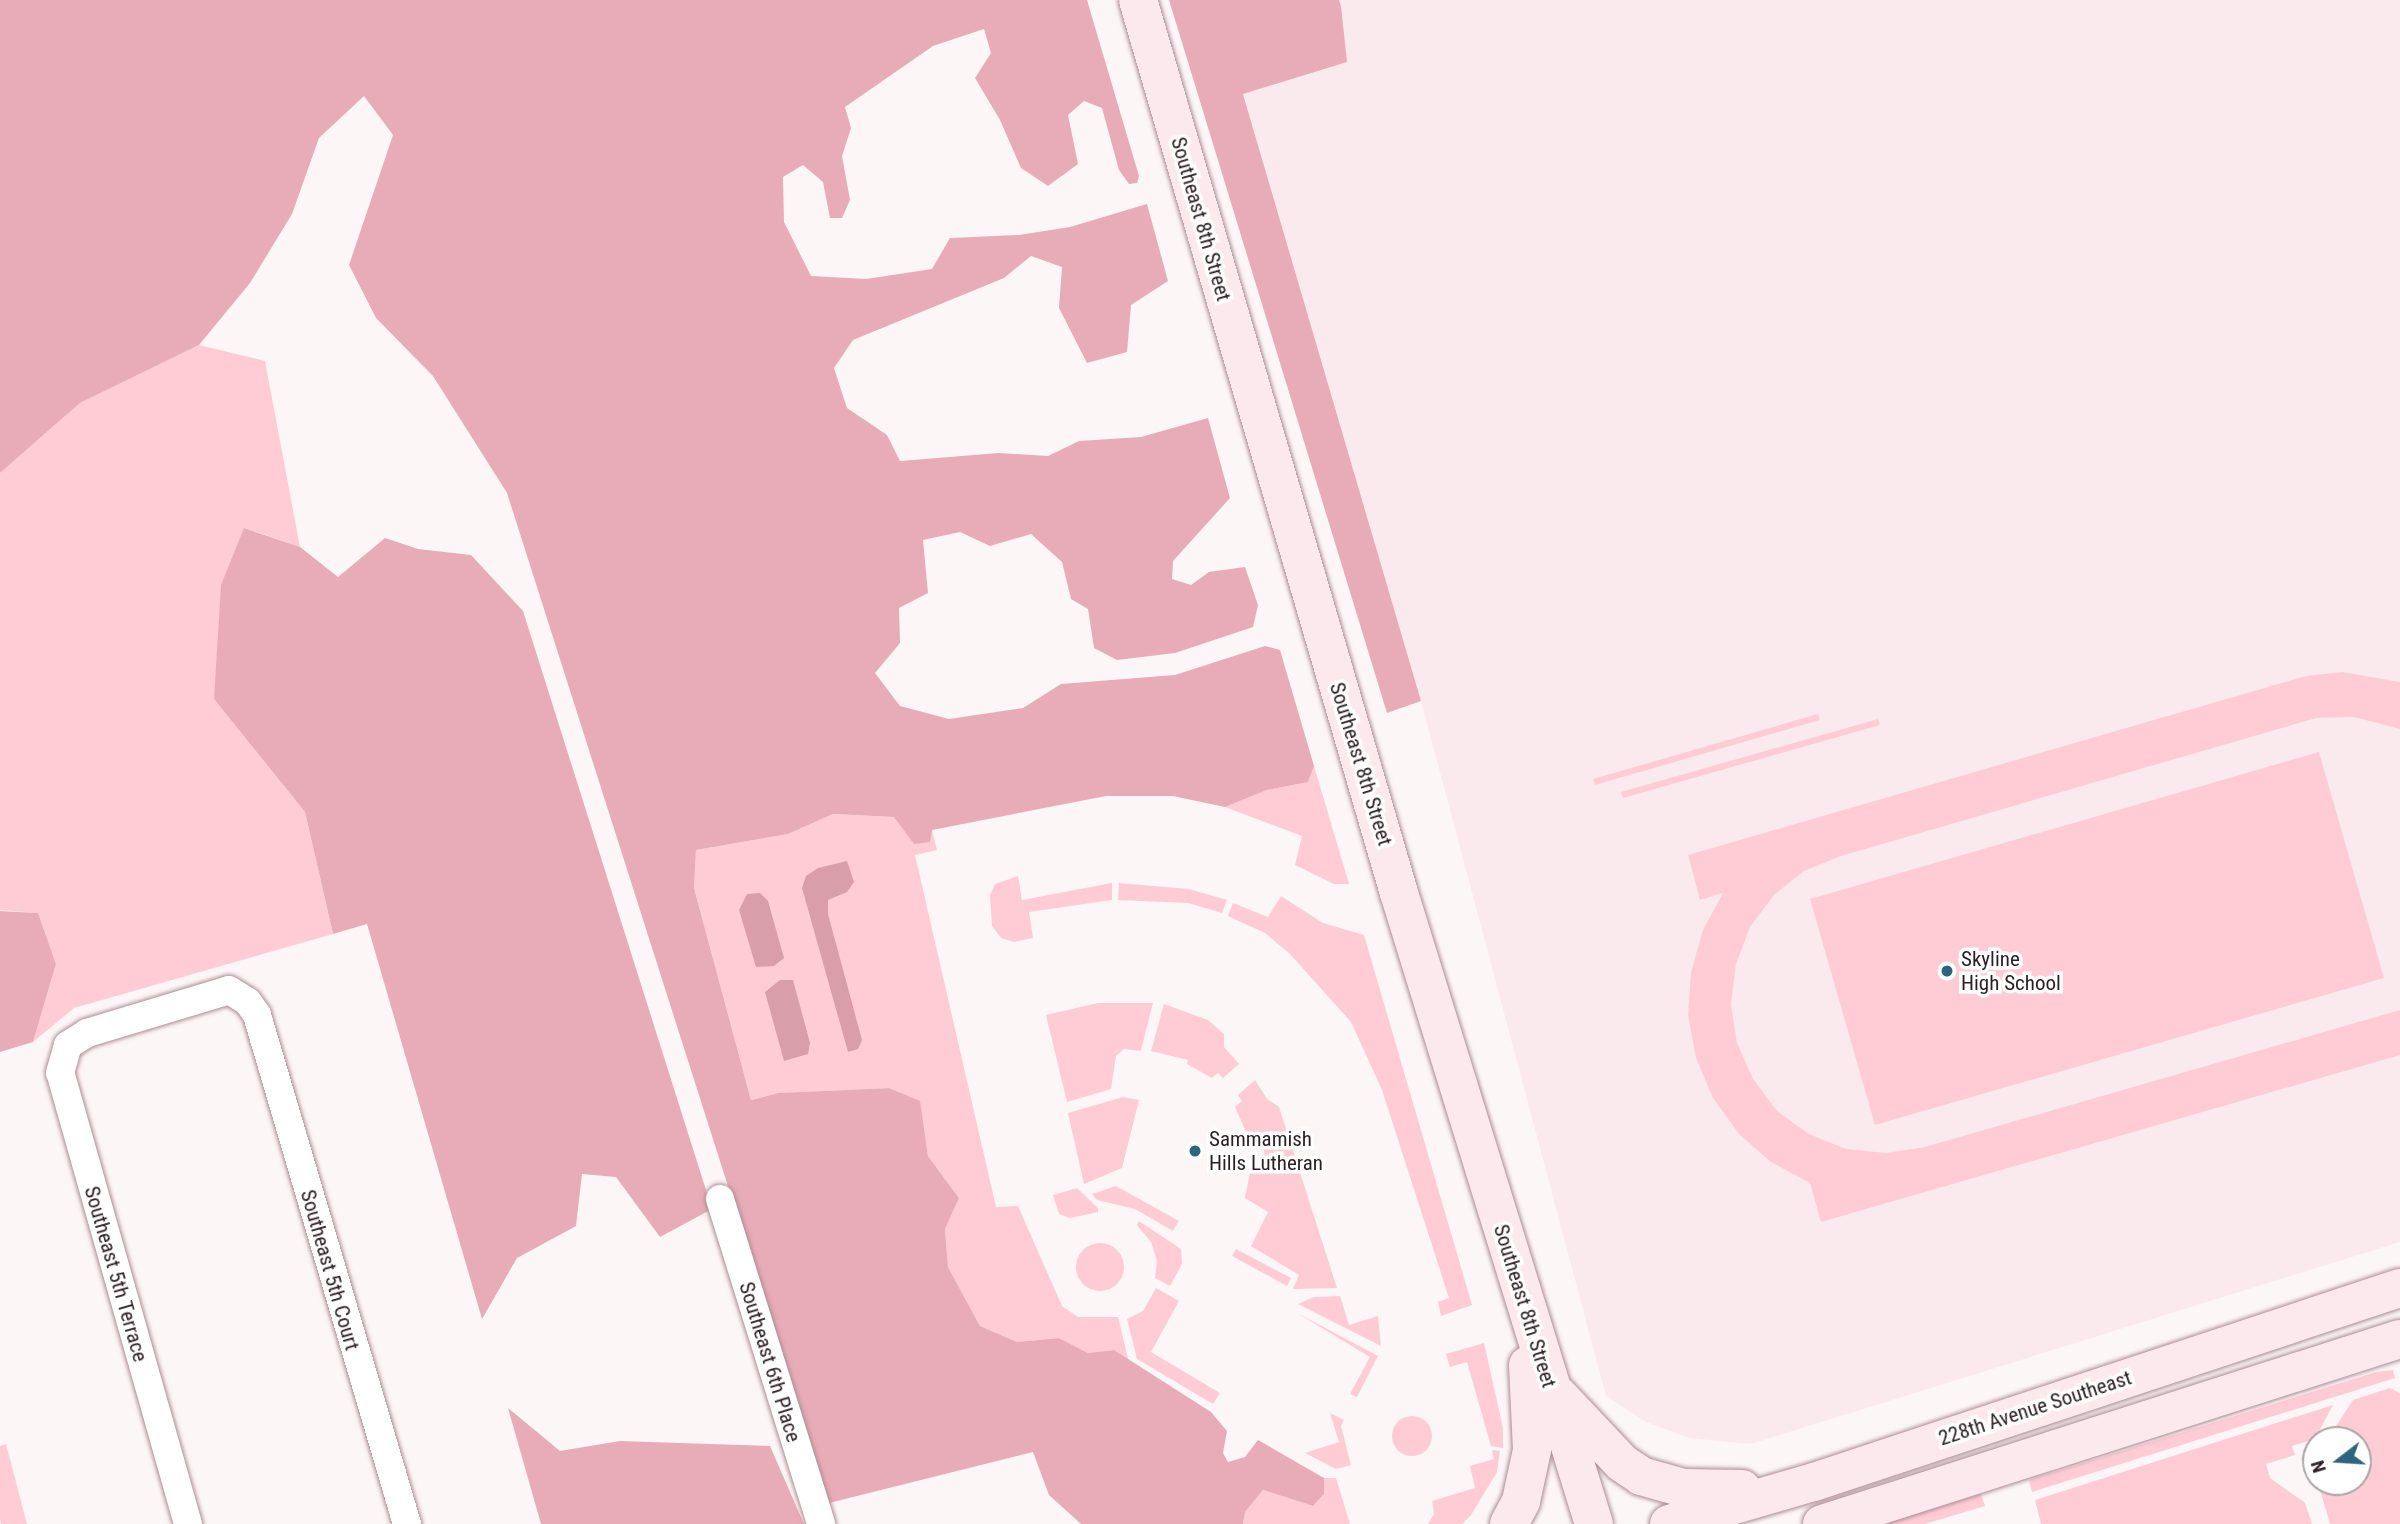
<!DOCTYPE html>
<html>
<head>
<meta charset="utf-8">
<style>
	body { margin:0 }
	#map { position:relative; width:2400px; height:1524px; overflow:hidden; background:#fdf6f7; font-family:"Roboto Condensed",sans-serif }
	div>[style] { position:absolute }
	.built>* { inset:0; background:#fbeaed }
	.green>* { inset:0; background:#ffccd6 }
	.round { border-radius:50% }
	.forest>* { inset:0; background:#e8acb8 }
	.water>* { inset:0; background:#d89eaa }
	.roads { filter:drop-shadow(0 0 2px #ab8d93) drop-shadow(0 0 2px #ab8d93) }
	.street>* { height:28px; margin:-14px; padding:0 14px; transform-origin:14px; border-radius:14px; background:#fff }
	.secondary>* { height:38px; margin:-19px; padding:0 19px; transform-origin:19px; border-radius:19px; background:#fce9ed }
	.dots>* { width:19px; height:19px; translate:-50% -50%; box-sizing:border-box; border:4px solid #fff; border-radius:50% }
	span { translate:-50% -50%; white-space:nowrap; text-align:center; line-height:1.15; -webkit-text-stroke:7px #fff; paint-order:stroke }
	.street-label { font-size:21px; color:#2a1e21 }
	.poi-label { font-size:21px; color:#2a1e21 }
	.left { translate:0 -50%; text-align:left }
	.north { position:absolute; left:2302px; top:1426px; width:70px; height:70px; box-sizing:border-box; background:#fff; border:2px solid #aaa5a6; border-radius:50%; rotate:253deg; font-size:19px; font-weight:700; line-height:28px; text-align:center; color:#2a1e21 }
	.north::after { content:''; display:block; margin:auto; width:24px; height:32px; background:#2d657f; clip-path:polygon(50% 0,100% 100%,50% 72%,0 100%) }
</style>
</head>
<body>
<div id="map">
	<div class="built">
		<i style="clip-path:polygon(1339px 0,2400px 0,2400px 1242px,1751px 1444px,1689px 1438px,1646px 1422px,1606px 1396px,1421px 701px,1243px 93px,1346px 62px)"></i>
	</div>
	<div class="green">
		<i style="clip-path:polygon(199px 345px,265px 361px,300px 547px,245px 528px,214px 699px,305px 812px,333px 934px,74px 1008px,33px 1042px,56px 964px,38px 913px,0 910px,0 473px,80px 403px)"></i>
		<i style="clip-path:polygon(2342px 672px,2400px 682px,2400px 729px,2354px 717px,2316px 718px,1841px 856px,1804px 871px,1774px 895px,1750px 927px,1736px 964px,1731px 1004px,1737px 1043px,1753px 1079px,1777px 1111px,1809px 1134px,1846px 1149px,1886px 1153px,1925px 1147px,2400px 1010px,2400px 1055px,1821px 1222px,1810px 1183px,1771px 1162px,1739px 1134px,1713px 1098px,1696px 1058px,1688px 1015px,1691px 972px,1703px 930px,1723px 893px,1700px 900px,1688px 855px,2306px 676px)"></i>
		<i style="clip-path:polygon(1818px 714px,1820px 720px,1595px 785px,1593px 779px)"></i>
		<i style="clip-path:polygon(1878px 719px,1880px 725px,1623px 798px,1621px 792px)"></i>
		<i style="clip-path:polygon(2319px 752px,2384px 978px,1875px 1125px,1810px 899px)"></i>
		<i style="clip-path:polygon(1314px 766px,1349px 884px,1334px 884px,1295px 865px,1302px 836px,1225px 807px,1267px 790px,1308px 782px)"></i>
		<i style="clip-path:polygon(833px 814px,894px 817px,932px 830px,937px 850px,915px 855px,996px 1207px,1018px 1206px,1062px 1306px,1078px 1317px,1118px 1317px,1129px 1363px,1114px 1350px,1088px 1353px,1059px 1338px,1017px 1342px,980px 1326px,948px 1267px,945px 1229px,959px 1198px,928px 1156px,919px 1101px,889px 1088px,778px 1093px,751px 1100px,694px 888px,696px 850px,788px 834px)"></i>
		<i style="clip-path:polygon(1018px 876px,1022px 900px,1112px 883px,1112px 900px,1029px 912px,1033px 938px,1014px 942px,1001px 938px,992px 926px,990px 895px,995px 884px)"></i>
		<i style="clip-path:polygon(1119px 883px,1189px 889px,1227px 900px,1222px 913px,1188px 903px,1118px 900px)"></i>
		<i style="clip-path:polygon(1281px 896px,1323px 923px,1364px 935px,1472px 1305px,1441px 1316px,1438px 1302px,1449px 1298px,1382px 1090px,1351px 1022px,1290px 954px,1265px 933px,1228px 916px,1233px 903px,1268px 917px)"></i>
		<i style="clip-path:polygon(1098px 1003px,1153px 1003px,1141px 1051px,1124px 1049px,1116px 1056px,1111px 1089px,1067px 1102px,1046px 1015px)"></i>
		<i style="clip-path:polygon(1164px 1004px,1208px 1020px,1224px 1034px,1224px 1047px,1239px 1064px,1223px 1078px,1218px 1073px,1212px 1078px,1187px 1064px,1188px 1060px,1151px 1051px)"></i>
		<i style="clip-path:polygon(1255px 1080px,1267px 1099px,1279px 1107px,1337px 1288px,1293px 1289px,1299px 1275px,1251px 1246px,1268px 1212px,1245px 1198px,1250px 1172px,1266px 1169px,1262px 1133px,1247px 1134px,1235px 1107px,1242px 1101px,1238px 1095px)"></i>
		<i style="clip-path:polygon(1123px 1097px,1139px 1100px,1122px 1168px,1084px 1184px,1068px 1113px)"></i>
		<i style="clip-path:polygon(1116px 1186px,1179px 1221px,1173px 1231px,1135px 1209px,1097px 1200px,1092px 1194px)"></i>
		<i style="clip-path:polygon(1077px 1188px,1098px 1208px,1098px 1212px,1070px 1218px,1059px 1214px,1053px 1195px)"></i>
		<i style="clip-path:polygon(1139px 1221px,1181px 1249px,1182px 1264px,1170px 1286px,1155px 1278px,1157px 1261px,1151px 1242px,1137px 1225px)"></i>
		<i class="round" style="left:1076px;top:1243px;width:48px;height:48px"></i>
		<i style="clip-path:polygon(1236px 1249px,1291px 1278px,1287px 1286px,1232px 1256px)"></i>
		<i style="clip-path:polygon(1156px 1288px,1179px 1301px,1151px 1352px,1220px 1393px,1213px 1404px,1137px 1359px,1127px 1319px,1143px 1311px)"></i>
		<i style="clip-path:polygon(1340px 1296px,1349px 1325px,1378px 1316px,1381px 1346px,1298px 1304px,1314px 1297px)"></i>
		<i style="clip-path:polygon(1297px 1313px,1378px 1356px,1357px 1397px,1350px 1394px,1370px 1357px)"></i>
		<i style="clip-path:polygon(1484px 1343px,1503px 1428px,1503px 1448px,1491px 1446px,1467px 1362px,1450px 1367px,1446px 1354px)"></i>
		<i style="clip-path:polygon(2393px 1370px,2395px 1378px,2032px 1492px,2029px 1480px,2376px 1372px)"></i>
		<i style="clip-path:polygon(2390px 1388px,2400px 1393px,2400px 1524px,2330px 1524px,2319px 1487px,2331px 1482px,2358px 1482px,2358px 1440px,2327px 1440px,2353px 1400px)"></i>
		<i style="clip-path:polygon(2333px 1405px,2315px 1439px,2292px 1446px,2295px 1455px,2266px 1464px,2270px 1478px,2305px 1503px,2312px 1524px,2041px 1524px,2035px 1500px)"></i>
		<i style="clip-path:polygon(1330px 1413px,1344px 1420px,1341px 1426px,1351px 1465px,1336px 1469px,1305px 1453px,1339px 1442px)"></i>
		<i class="round" style="left:1392px;top:1416px;width:40px;height:40px"></i>
		<i style="clip-path:polygon(6px 1444px,27px 1524px,1px 1524px,0 1519px,0 1446px)"></i>
		<i style="clip-path:polygon(1492px 1450px,1500px 1451px,1497px 1472px,1471px 1515px,1462px 1524px,1428px 1524px,1434px 1514px,1432px 1501px,1475px 1488px,1470px 1466px,1494px 1459px)"></i>
		<i style="clip-path:polygon(1324px 1478px,1336px 1478px,1350px 1524px,1243px 1524px,1245px 1512px,1263px 1490px,1313px 1506px,1324px 1494px)"></i>
		<i style="clip-path:polygon(1981px 1494px,1985px 1506px,1925px 1524px,1882px 1524px)"></i>
	</div>
	<div class="forest">
		<i style="clip-path:polygon(0 0,1087px 0,1139px 176px,1137px 183px,1129px 184px,1119px 170px,1102px 108px,1084px 101px,1068px 115px,1078px 164px,1048px 186px,1021px 168px,1000px 120px,975px 78px,991px 53px,984px 29px,933px 46px,845px 107px,851px 128px,842px 156px,850px 200px,842px 218px,830px 218px,823px 182px,803px 165px,783px 177px,784px 222px,811px 276px,866px 279px,932px 269px,950px 238px,1019px 235px,1070px 227px,1147px 204px,1168px 281px,1131px 305px,1127px 352px,1087px 363px,1059px 308px,1062px 267px,1031px 256px,1004px 278px,853px 340px,834px 368px,847px 408px,887px 435px,900px 461px,999px 453px,1048px 456px,1079px 441px,1141px 437px,1208px 418px,1230px 498px,1173px 561px,1172px 579px,1191px 585px,1209px 572px,1245px 567px,1258px 605px,1253px 627px,1175px 653px,1117px 660px,1094px 648px,1088px 609px,1071px 599px,1062px 562px,1031px 534px,990px 546px,960px 532px,923px 540px,928px 593px,899px 608px,900px 643px,875px 673px,900px 706px,949px 719px,1023px 708px,1061px 684px,1175px 675px,1265px 646px,1280px 650px,1314px 766px,1308px 782px,1267px 790px,1225px 807px,1173px 796px,1106px 796px,932px 830px,930px 842px,914px 844px,894px 817px,833px 814px,788px 834px,696px 850px,694px 888px,751px 1100px,778px 1093px,889px 1088px,920px 1101px,928px 1156px,959px 1198px,945px 1229px,948px 1267px,980px 1326px,1017px 1342px,1059px 1338px,1088px 1353px,1114px 1350px,1211px 1412px,1227px 1431px,1223px 1453px,1228px 1462px,1245px 1457px,1258px 1440px,1324px 1478px,1324px 1494px,1313px 1506px,1263px 1490px,1245px 1512px,1243px 1524px,1081px 1524px,1049px 1495px,1033px 1452px,829px 1503px,507px 493px,433px 376px,376px 318px,349px 265px,393px 135px,364px 96px,319px 138px,292px 214px,250px 283px,199px 345px,80px 403px,0 473px)"></i>
		<i style="clip-path:polygon(1169px 0,1339px 0,1341px 6px,1347px 62px,1243px 94px,1421px 701px,1387px 713px)"></i>
		<i style="clip-path:polygon(244px 528px,300px 547px,338px 577px,385px 538px,418px 549px,471px 555px,523px 611px,712px 1209px,660px 1237px,616px 1177px,582px 1174px,576px 1226px,517px 1258px,482px 1319px,367px 924px,333px 934px,305px 812px,214px 699px,221px 585px)"></i>
		<i style="clip-path:polygon(0 911px,38px 913px,56px 964px,33px 1042px,0 1052px)"></i>
		<i style="clip-path:polygon(508px 1408px,560px 1451px,620px 1441px,770px 1446px,804px 1524px,541px 1524px)"></i>
	</div>
	<div class="water">
		<i style="clip-path:polygon(847px 861px,854px 882px,847px 892px,828px 900px,828px 914px,862px 1040px,858px 1049px,848px 1052px,802px 888px,806px 876px,818px 868px)"></i>
		<i style="clip-path:polygon(760px 893px,768px 901px,784px 958px,774px 966px,756px 967px,739px 910px,747px 894px)"></i>
		<i style="clip-path:polygon(780px 980px,793px 980px,810px 1043px,808px 1054px,784px 1061px,765px 992px)"></i>
	</div>
	<div class="roads">
		<div class="street">
			<i style="left:720px;top:1199px;width:340px;rotate:72.7deg"></i>
			<i style="left:188px;top:1524px;width:469px;rotate:-105.8deg"></i>
			<i style="left:60px;top:1073px;width:29px;rotate:-74deg"></i>
			<i style="left:68px;top:1045px;width:22px;rotate:-32deg"></i>
			<i style="left:87px;top:1033px;width:148px;rotate:-16.8deg"></i>
			<i style="left:229px;top:990px;width:22px;rotate:32deg"></i>
			<i style="left:248px;top:1002px;width:16px;rotate:55deg"></i>
			<i style="left:257px;top:1015px;width:531px;rotate:73.58deg"></i>
		</div>
		<div class="secondary">
			<i style="left:1138px;top:0;width:930px;rotate:73.71deg"></i>
			<i style="left:1399px;top:893px;width:660px;rotate:72.83deg"></i>
			<i style="left:1558px;top:1395px;width:93px;rotate:46.7deg"></i>
			<i style="left:1622px;top:1463px;width:23px;rotate:34deg"></i>
			<i style="left:1641px;top:1476px;width:44px;rotate:15.9deg"></i>
			<i style="left:1683px;top:1488px;width:59px;rotate:1deg"></i>
			<i style="left:1509px;top:1524px;width:26px;rotate:-62deg"></i>
			<i style="left:1521px;top:1501px;width:52px;rotate:-77.8deg"></i>
			<i style="left:1532px;top:1450px;width:85px;rotate:-92.7deg"></i>
			<i style="left:1669px;top:1524px;width:151px;rotate:-16.2deg"></i>
			<i style="left:1814px;top:1482px;width:617px;rotate:-18.32deg"></i>
			<i style="left:1822px;top:1524px;width:607px;rotate:-17.75deg"></i>
		</div>
	</div>
	<div class="dots">
		<i style="left:1947px;top:971px;background:#2d657f"></i>
		<i style="left:1195px;top:1151px;background:#2d657f"></i>
	</div>
	<div class="street-label">
		<span style="left:1201px;top:219px;rotate:74deg">Southeast 8th Street</span>
		<span style="left:1361px;top:764px;rotate:73deg">Southeast 8th Street</span>
		<span style="left:330px;top:1270px;rotate:74deg">Southeast 5th Court</span>
		<span style="left:116px;top:1274px;rotate:74deg">Southeast 5th Terrace</span>
		<span style="left:1525px;top:1306px;rotate:73deg">Southeast 8th Street</span>
		<span style="left:770px;top:1362px;rotate:73deg">Southeast 6th Place</span>
		<span style="left:2035px;top:1408px;rotate:-18deg">228th Avenue Southeast</span>
	</div>
	<div class="poi-label">
		<span class="left" style="left:1961px;top:971px">Skyline<br>High School</span>
		<span class="left" style="left:1209px;top:1151px">Sammamish<br>Hills Lutheran</span>
	</div>
	<div class="north">N</div>
</div>
</body>
</html>
